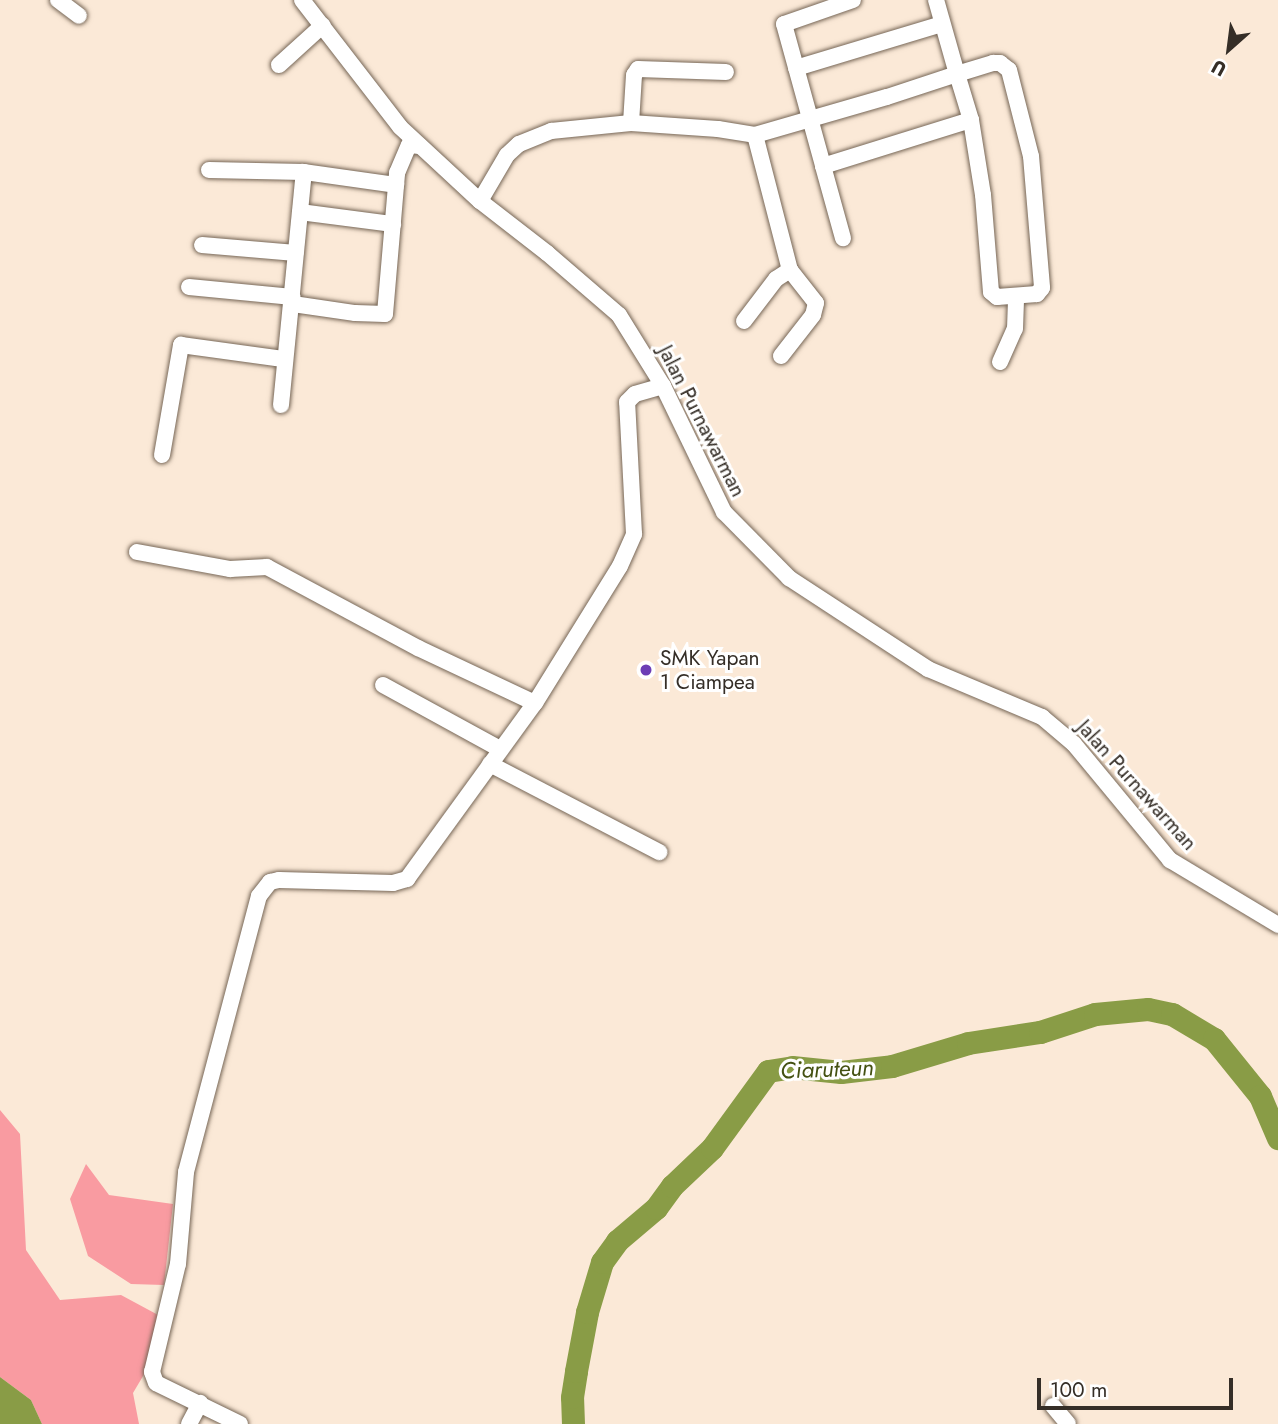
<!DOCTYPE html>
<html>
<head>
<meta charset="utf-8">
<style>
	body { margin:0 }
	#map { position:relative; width:1278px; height:1424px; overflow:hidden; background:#fbe9d7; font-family:Jost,sans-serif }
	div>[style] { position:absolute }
	.green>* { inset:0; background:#f99ba1 }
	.water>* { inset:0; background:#899c46 }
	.river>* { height:23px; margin:-11.5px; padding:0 11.5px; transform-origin:11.5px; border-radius:11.5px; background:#899c46 }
	.roads { filter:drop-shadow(0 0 2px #766656) drop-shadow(0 0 2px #766656) }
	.minor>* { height:16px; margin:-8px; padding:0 8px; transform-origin:8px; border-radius:8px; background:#fff }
	.dots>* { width:19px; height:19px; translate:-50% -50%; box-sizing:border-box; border:4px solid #fff; border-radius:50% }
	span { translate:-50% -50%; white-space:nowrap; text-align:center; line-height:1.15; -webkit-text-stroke:6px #fff; paint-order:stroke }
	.street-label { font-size:21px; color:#352e27 }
	.poi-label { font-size:21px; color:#352e27 }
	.left { translate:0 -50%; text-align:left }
	.water-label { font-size:23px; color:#445112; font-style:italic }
	.north { position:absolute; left:1194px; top:14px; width:70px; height:70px; -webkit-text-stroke:5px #fff; paint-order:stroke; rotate:208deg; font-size:19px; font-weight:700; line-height:28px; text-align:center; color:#352e27 }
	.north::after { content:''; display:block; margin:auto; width:24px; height:32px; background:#352e27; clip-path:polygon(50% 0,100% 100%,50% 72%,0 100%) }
	.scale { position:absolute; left:1037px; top:1378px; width:196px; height:32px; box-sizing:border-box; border:4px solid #352e27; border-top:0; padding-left:9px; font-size:21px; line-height:24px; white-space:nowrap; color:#352e27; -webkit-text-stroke:5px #fff; paint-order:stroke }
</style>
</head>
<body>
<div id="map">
	<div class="green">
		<i style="clip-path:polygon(0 1110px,20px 1134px,26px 1250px,60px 1300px,121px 1295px,160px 1316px,159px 1349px,133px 1393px,139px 1424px,42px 1424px,31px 1400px,0 1377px)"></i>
		<i style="clip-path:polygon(86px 1164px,109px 1195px,173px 1204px,164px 1285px,131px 1284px,88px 1256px,70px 1199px)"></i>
	</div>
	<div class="water">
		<i style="clip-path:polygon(0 1377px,31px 1400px,42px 1424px,0 1424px)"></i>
	</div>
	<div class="river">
		<i style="left:573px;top:1424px;width:27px;rotate:-92deg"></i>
		<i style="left:572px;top:1397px;width:26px;rotate:-81deg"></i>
		<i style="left:576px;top:1371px;width:60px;rotate:-79.4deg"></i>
		<i style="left:587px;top:1312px;width:52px;rotate:-73.3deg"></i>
		<i style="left:602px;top:1262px;width:26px;rotate:-54deg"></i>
		<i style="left:617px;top:1241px;width:51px;rotate:-40.2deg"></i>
		<i style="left:656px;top:1208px;width:27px;rotate:-54deg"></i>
		<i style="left:672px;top:1186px;width:55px;rotate:-43.5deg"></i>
		<i style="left:712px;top:1148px;width:95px;rotate:-54deg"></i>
		<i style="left:768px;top:1071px;width:24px;rotate:-9deg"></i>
		<i style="left:792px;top:1067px;width:49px;rotate:5.8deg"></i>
		<i style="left:841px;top:1072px;width:51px;rotate:-6.7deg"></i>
		<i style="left:892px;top:1066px;width:79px;rotate:-16.8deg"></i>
		<i style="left:968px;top:1043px;width:73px;rotate:-8.7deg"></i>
		<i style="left:1040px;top:1032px;width:58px;rotate:-18.1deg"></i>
		<i style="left:1095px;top:1014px;width:53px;rotate:-5.4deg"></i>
		<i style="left:1148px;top:1009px;width:25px;rotate:12deg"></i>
		<i style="left:1172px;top:1014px;width:49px;rotate:30.8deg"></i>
		<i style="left:1214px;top:1039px;width:73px;rotate:51.1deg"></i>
		<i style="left:1260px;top:1096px;width:46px;rotate:66.8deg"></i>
	</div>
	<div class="roads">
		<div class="minor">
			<i style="left:58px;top:0;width:26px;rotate:37deg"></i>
			<i style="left:302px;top:0;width:160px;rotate:52.3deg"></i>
			<i style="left:400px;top:127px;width:109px;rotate:42.8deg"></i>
			<i style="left:480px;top:201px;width:85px;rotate:37.8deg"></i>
			<i style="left:547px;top:253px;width:95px;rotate:40.7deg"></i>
			<i style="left:619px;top:315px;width:84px;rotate:58.2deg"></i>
			<i style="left:663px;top:386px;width:140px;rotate:64.2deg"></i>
			<i style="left:724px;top:512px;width:93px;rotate:45.4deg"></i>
			<i style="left:789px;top:578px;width:166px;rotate:33.2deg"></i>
			<i style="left:928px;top:669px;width:124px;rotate:22.8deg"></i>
			<i style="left:1042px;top:717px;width:42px;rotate:40.2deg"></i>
			<i style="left:1074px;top:744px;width:151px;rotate:50.4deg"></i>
			<i style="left:1170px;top:860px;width:126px;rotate:31deg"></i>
			<i style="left:853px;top:0;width:73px;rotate:160.8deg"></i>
			<i style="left:784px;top:24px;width:147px;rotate:74.6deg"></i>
			<i style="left:823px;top:166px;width:155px;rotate:-17.3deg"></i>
			<i style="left:279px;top:65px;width:59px;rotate:-42.3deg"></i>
			<i style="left:796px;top:68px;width:152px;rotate:-16.8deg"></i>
			<i style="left:631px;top:123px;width:48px;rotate:-86.4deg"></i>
			<i style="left:634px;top:75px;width:7px;rotate:-56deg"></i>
			<i style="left:638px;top:69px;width:88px;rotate:2deg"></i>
			<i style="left:755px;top:135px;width:139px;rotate:75.5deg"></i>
			<i style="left:790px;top:270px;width:42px;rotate:51.8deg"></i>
			<i style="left:816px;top:303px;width:12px;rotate:104deg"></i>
			<i style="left:813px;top:315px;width:52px;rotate:128deg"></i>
			<i style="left:823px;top:166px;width:75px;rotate:74.5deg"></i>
			<i style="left:209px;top:170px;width:95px;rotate:1.2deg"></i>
			<i style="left:480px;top:201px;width:53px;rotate:-59.6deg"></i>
			<i style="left:507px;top:155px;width:16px;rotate:-43deg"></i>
			<i style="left:519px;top:144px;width:35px;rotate:-22deg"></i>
			<i style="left:551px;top:131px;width:80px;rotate:-5.7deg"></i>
			<i style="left:631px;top:123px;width:87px;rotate:3.9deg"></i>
			<i style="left:718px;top:129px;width:37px;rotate:9deg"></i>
			<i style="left:755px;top:135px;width:137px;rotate:-16.1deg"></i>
			<i style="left:887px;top:97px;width:74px;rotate:-18.2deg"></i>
			<i style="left:957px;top:74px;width:38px;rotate:-17deg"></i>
			<i style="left:993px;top:63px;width:7px"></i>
			<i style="left:1000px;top:63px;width:11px;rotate:38deg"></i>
			<i style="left:1009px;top:70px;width:89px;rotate:75.7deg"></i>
			<i style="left:1031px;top:156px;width:132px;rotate:85.2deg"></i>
			<i style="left:1042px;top:288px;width:8px;rotate:130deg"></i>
			<i style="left:1037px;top:294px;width:40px;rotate:175.7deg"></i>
			<i style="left:997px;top:297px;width:8px;rotate:-140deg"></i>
			<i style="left:991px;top:292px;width:97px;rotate:-94.7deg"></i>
			<i style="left:983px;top:195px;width:76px;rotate:-99.1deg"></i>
			<i style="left:971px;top:120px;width:48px;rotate:-106.9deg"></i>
			<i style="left:957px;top:74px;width:77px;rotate:-105.8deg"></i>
			<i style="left:300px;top:212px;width:94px;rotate:7.4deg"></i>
			<i style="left:202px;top:245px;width:94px;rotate:4.9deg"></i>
			<i style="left:189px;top:287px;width:104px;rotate:5.5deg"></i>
			<i style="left:293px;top:304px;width:63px;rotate:8.3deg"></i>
			<i style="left:355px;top:313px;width:30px;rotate:2deg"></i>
			<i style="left:385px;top:314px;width:142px;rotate:-85.1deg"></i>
			<i style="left:397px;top:173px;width:30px;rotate:-67deg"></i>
			<i style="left:409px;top:145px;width:11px;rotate:5deg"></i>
			<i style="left:744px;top:321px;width:53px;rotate:-52.7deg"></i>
			<i style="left:776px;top:279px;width:17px;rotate:-33deg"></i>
			<i style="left:1000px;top:362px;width:36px;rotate:-66deg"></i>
			<i style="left:1015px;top:329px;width:32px;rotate:-88deg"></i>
			<i style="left:281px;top:405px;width:234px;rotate:-84.4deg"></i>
			<i style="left:304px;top:172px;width:93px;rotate:8deg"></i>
			<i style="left:162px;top:455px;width:112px;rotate:-80.2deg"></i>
			<i style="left:181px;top:345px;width:103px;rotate:7.8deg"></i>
			<i style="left:137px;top:552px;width:95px;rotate:10.4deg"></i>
			<i style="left:230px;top:569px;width:37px;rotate:-3deg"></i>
			<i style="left:267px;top:567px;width:171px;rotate:28.2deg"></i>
			<i style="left:418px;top:648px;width:129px;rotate:25.2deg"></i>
			<i style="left:383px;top:685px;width:133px;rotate:28.7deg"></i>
			<i style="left:490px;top:764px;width:191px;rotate:27.5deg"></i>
			<i style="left:1053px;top:1406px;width:23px;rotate:50deg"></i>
			<i style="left:189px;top:1424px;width:24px;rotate:-62deg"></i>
			<i style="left:240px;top:1424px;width:93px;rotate:-154deg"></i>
			<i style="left:156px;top:1383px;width:12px;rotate:-110deg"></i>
			<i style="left:152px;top:1372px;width:111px;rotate:-76.5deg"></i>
			<i style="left:178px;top:1264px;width:92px;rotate:-85deg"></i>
			<i style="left:186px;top:1172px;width:285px;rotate:-75.2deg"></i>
			<i style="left:259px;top:896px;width:18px;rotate:-52deg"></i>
			<i style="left:270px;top:882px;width:9px;rotate:-13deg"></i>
			<i style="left:279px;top:880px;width:114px;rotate:1.5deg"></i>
			<i style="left:393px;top:883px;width:15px;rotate:-16deg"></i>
			<i style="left:407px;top:879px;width:218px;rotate:-54deg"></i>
			<i style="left:535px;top:703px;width:161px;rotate:-58.2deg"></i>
			<i style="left:620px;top:566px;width:35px;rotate:-66deg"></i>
			<i style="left:634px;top:534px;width:132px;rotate:-93deg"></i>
			<i style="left:627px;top:402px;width:11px;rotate:-45deg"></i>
			<i style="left:635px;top:394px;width:29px;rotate:-16deg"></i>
		</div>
	</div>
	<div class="dots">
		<i style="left:646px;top:670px;background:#6c3db5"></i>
	</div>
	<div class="street-label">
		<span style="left:702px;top:421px;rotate:63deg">Jalan Purnawarman</span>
		<span style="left:1137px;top:785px;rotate:48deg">Jalan Purnawarman</span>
	</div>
	<div class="poi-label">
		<span class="left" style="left:660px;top:670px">SMK Yapan<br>1 Ciampea</span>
	</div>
	<div class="water-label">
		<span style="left:827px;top:1069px;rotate:-2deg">Ciaruteun</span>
	</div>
	<div class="north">U</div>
	<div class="scale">100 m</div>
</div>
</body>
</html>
